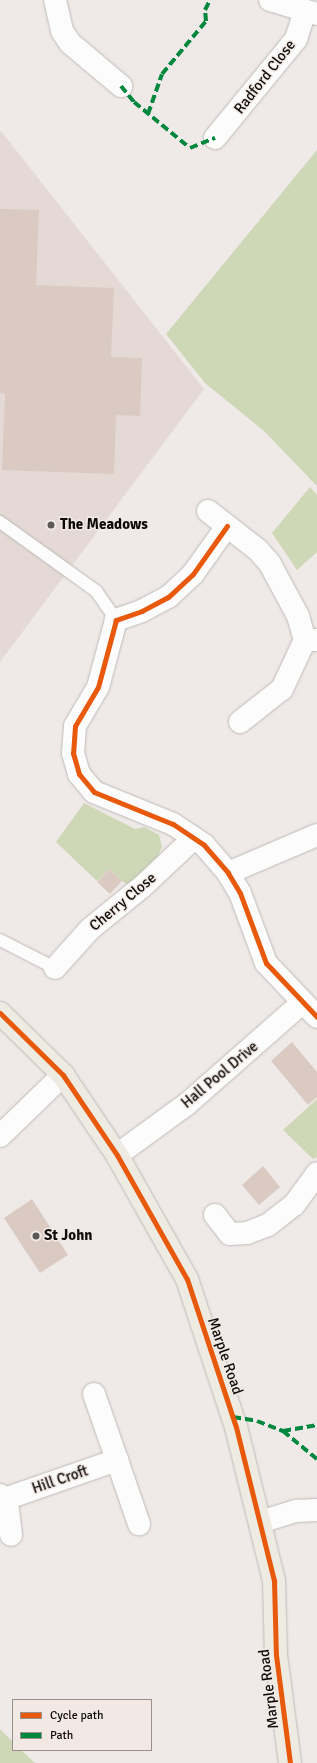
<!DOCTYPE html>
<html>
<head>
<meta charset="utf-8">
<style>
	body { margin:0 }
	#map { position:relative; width:317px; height:1763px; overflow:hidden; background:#efeae8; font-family:Signika,sans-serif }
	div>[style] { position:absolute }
	.built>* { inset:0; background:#e4d9d5 }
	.green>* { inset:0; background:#ced7b6 }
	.building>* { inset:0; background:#dacac2 }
	.roads { filter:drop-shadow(0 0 1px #bebab8) drop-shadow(0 0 1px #bebab8) }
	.service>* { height:12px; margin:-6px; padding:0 6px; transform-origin:6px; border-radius:6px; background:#fdfcfc }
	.minor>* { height:22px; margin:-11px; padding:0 11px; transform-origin:11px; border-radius:11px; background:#fdfcfc }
	.primary>* { height:22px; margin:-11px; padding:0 11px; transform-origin:11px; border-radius:11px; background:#eeebe3 }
	.quiet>* { height:4px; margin-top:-2px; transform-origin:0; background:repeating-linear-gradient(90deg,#00873e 0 8px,transparent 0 12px) }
	.cycleway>* { height:5px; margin:-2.5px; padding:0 2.5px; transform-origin:2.5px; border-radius:2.5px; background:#e8590c }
	.dots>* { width:11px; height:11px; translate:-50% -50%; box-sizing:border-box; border:2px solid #f2e9e5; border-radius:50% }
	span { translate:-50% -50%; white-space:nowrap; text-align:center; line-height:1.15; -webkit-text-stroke:3px #f2e9e5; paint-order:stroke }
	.street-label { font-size:15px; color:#0e0b0a }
	.poi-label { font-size:15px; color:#0e0b0a; font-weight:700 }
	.left { translate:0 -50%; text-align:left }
	.legend { position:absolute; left:12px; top:1699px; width:140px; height:52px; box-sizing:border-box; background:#f2e9e5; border:1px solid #97908d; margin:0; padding:5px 7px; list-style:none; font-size:12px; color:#0e0b0a }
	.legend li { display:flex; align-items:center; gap:8px; height:20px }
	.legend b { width:20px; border:1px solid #97908d }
</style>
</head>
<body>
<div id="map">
	<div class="built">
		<i style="clip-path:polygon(1px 131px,204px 389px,0 662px,0 132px)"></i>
	</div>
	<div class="green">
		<i style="clip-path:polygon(317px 150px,317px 486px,264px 431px,205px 383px,166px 334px)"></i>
		<i style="clip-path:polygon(310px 487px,317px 495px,317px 552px,297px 570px,272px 533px)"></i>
		<i style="clip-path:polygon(84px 803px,135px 829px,144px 827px,159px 835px,162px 847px,158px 856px,128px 886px,109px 869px,97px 881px,56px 842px)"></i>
		<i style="clip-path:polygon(317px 1099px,317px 1157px,313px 1159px,283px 1130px)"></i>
		<i style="clip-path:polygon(0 1729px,13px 1742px,13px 1750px,21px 1750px,35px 1763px,0 1763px)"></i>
	</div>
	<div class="building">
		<i style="clip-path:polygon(0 209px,39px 210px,36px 285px,114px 288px,111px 357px,142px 358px,140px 416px,116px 415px,114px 474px,2px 470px,5px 394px,0 393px)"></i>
		<i style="clip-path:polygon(109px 869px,122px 881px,110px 894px,97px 882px)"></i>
		<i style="clip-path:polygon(292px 1042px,317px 1072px,317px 1097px,308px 1105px,271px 1061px)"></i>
		<i style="clip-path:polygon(263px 1166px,280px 1187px,259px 1205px,242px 1185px)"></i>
		<i style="clip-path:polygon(32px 1199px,68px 1255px,40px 1273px,4px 1218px)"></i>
	</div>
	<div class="roads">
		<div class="service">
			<i style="left:0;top:522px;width:118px;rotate:35.7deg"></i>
			<i style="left:96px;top:591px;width:35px;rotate:55deg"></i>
			<i style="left:0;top:940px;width:62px;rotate:27deg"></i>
		</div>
		<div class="minor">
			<i style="left:55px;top:0;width:32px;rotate:77deg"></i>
			<i style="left:62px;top:31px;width:14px;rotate:56deg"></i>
			<i style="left:70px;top:43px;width:67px;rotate:40.1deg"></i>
			<i style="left:270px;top:0;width:49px;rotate:16.6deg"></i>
			<i style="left:215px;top:138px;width:128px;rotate:-50.7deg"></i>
			<i style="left:296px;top:39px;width:29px;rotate:-72deg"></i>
			<i style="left:208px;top:511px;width:63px;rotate:38deg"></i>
			<i style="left:258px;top:550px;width:18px;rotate:49deg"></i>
			<i style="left:270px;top:564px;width:59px;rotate:61.7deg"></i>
			<i style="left:298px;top:616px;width:25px;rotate:74deg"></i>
			<i style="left:305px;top:640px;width:12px"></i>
			<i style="left:227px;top:526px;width:59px;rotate:125.3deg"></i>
			<i style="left:193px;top:574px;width:34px;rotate:137deg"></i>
			<i style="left:168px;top:597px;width:30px;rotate:152deg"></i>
			<i style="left:142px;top:611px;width:28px;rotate:161deg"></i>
			<i style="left:116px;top:620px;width:69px;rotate:105deg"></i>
			<i style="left:98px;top:687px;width:45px;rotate:120.5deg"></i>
			<i style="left:75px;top:726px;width:27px;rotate:94deg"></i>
			<i style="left:73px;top:753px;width:22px;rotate:74deg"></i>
			<i style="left:79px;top:774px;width:23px;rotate:50deg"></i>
			<i style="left:94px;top:792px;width:85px;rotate:22.1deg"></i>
			<i style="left:173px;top:824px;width:37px;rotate:34deg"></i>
			<i style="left:204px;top:845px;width:37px;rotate:49deg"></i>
			<i style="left:228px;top:873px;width:23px;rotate:59deg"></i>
			<i style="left:240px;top:893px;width:75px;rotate:69.6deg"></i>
			<i style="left:266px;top:963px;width:74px;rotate:46.6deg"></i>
			<i style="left:240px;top:722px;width:53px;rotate:-38.2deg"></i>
			<i style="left:282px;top:689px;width:54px;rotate:-64.9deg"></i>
			<i style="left:228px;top:873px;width:97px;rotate:-23.1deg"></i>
			<i style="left:55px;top:968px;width:52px;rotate:-48.1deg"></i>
			<i style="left:90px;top:929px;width:68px;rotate:-39.1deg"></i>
			<i style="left:143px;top:886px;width:70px;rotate:-43.3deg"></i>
			<i style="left:0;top:1136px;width:88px;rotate:-44.1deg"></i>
			<i style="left:117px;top:1155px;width:87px;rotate:-36.1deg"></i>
			<i style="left:187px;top:1104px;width:153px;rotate:-41.3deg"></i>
			<i style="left:215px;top:1215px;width:24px;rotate:52deg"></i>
			<i style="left:230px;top:1234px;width:17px;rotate:-3deg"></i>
			<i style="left:247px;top:1233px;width:22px;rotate:-21deg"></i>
			<i style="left:268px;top:1225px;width:33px;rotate:-38deg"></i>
			<i style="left:294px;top:1205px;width:39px;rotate:-54deg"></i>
			<i style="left:94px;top:1394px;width:70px;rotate:70.8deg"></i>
			<i style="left:0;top:1495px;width:17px;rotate:62deg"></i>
			<i style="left:8px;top:1510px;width:25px;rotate:83deg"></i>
			<i style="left:2px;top:1500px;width:122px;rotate:-19.2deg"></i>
			<i style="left:117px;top:1460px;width:68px;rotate:71deg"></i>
			<i style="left:260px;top:1522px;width:39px;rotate:-17deg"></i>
			<i style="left:297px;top:1511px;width:20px;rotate:-3deg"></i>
		</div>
		<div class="primary">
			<i style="left:0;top:1013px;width:88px;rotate:44.5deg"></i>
			<i style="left:63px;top:1075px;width:97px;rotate:56deg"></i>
			<i style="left:117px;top:1155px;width:142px;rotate:60.6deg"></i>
			<i style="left:187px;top:1279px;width:156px;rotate:71.7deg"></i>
			<i style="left:236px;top:1427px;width:159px;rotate:76.1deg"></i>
			<i style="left:274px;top:1581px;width:74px;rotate:88.5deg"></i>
			<i style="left:276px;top:1655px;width:109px;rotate:82.6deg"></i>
		</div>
	</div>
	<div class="quiet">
		<i style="left:121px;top:86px;width:21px;rotate:51deg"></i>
		<i style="left:134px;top:102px;width:72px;rotate:39.4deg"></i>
		<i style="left:190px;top:148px;width:27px;rotate:-22deg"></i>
		<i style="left:148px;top:114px;width:42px;rotate:-70.7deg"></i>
		<i style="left:162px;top:74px;width:69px;rotate:-50.3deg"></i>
		<i style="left:206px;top:21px;width:11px;rotate:-95deg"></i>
		<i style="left:205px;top:10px;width:11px;rotate:-63deg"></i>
		<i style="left:233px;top:1417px;width:24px;rotate:9deg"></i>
		<i style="left:257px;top:1421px;width:28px;rotate:21deg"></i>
		<i style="left:283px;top:1431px;width:44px;rotate:39.5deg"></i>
		<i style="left:283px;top:1431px;width:35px;rotate:-10deg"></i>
	</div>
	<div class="cycleway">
		<i style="left:227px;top:526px;width:59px;rotate:125.3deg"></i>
		<i style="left:193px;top:574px;width:34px;rotate:137deg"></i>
		<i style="left:168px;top:597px;width:30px;rotate:152deg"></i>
		<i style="left:142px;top:611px;width:28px;rotate:161deg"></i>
		<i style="left:116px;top:620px;width:69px;rotate:105deg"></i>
		<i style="left:98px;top:687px;width:45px;rotate:120.5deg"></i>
		<i style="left:75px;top:726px;width:27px;rotate:94deg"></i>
		<i style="left:73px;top:753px;width:22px;rotate:74deg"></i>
		<i style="left:79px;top:774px;width:23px;rotate:50deg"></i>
		<i style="left:94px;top:792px;width:85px;rotate:22.1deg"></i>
		<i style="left:173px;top:824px;width:37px;rotate:34deg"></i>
		<i style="left:204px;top:845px;width:37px;rotate:49deg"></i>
		<i style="left:228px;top:873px;width:23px;rotate:59deg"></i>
		<i style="left:240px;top:893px;width:75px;rotate:69.6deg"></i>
		<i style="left:266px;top:963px;width:74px;rotate:46.6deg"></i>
		<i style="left:0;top:1013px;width:88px;rotate:44.5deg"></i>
		<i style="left:63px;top:1075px;width:97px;rotate:56deg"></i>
		<i style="left:117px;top:1155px;width:142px;rotate:60.6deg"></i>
		<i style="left:187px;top:1279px;width:156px;rotate:71.7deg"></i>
		<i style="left:236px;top:1427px;width:159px;rotate:76.1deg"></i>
		<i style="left:274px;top:1581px;width:74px;rotate:88.5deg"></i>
		<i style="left:276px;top:1655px;width:109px;rotate:82.6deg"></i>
	</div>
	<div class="dots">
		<i style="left:51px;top:525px;background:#5d5958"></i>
		<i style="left:36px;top:1236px;background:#5d5958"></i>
	</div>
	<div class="street-label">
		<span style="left:265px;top:77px;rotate:-52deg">Radford Close</span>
		<span style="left:123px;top:902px;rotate:-40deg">Cherry Close</span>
		<span style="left:220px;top:1075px;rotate:-40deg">Hall Pool Drive</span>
		<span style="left:225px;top:1356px;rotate:71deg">Marple Road</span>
		<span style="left:60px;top:1480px;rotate:-19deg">Hill Croft</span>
		<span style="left:269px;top:1689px;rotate:-97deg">Marple Road</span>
	</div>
	<div class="poi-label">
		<span class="left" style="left:60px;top:525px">The Meadows</span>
		<span class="left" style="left:44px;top:1236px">St John</span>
	</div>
	<ul class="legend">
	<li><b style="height:5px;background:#e8590c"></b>Cycle path</li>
	<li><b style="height:5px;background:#00873e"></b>Path</li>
	</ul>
</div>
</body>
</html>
